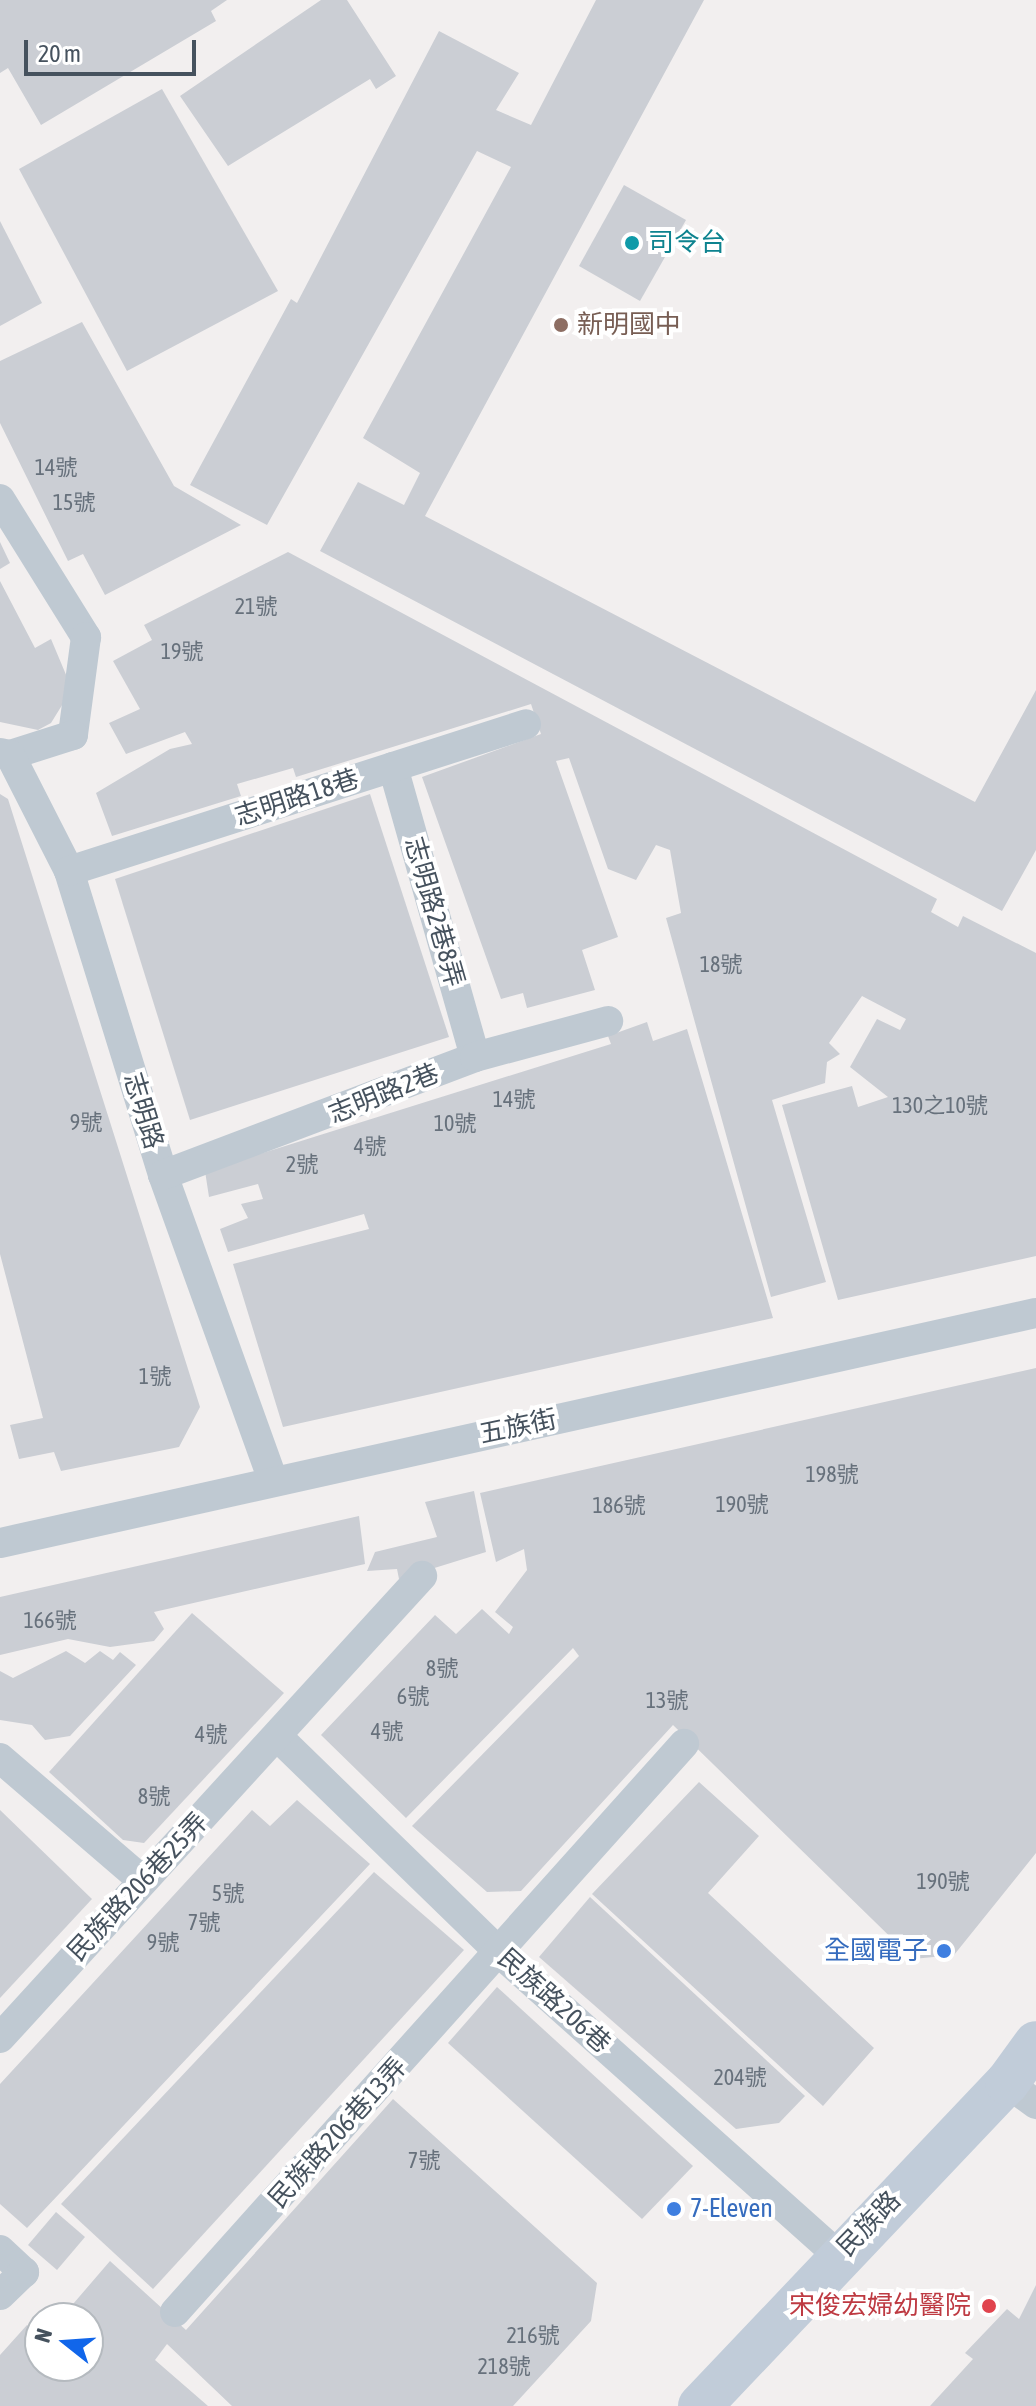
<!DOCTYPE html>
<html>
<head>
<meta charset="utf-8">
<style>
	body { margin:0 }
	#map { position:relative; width:1036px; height:2406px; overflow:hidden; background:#f2efef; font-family:"Asap Condensed","Noto Sans TC",sans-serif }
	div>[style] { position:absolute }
	.building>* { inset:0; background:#cbced4 }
	.lane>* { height:30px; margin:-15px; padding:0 15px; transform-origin:15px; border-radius:15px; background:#bfc9d2 }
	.secondary>* { height:44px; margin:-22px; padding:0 22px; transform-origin:22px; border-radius:22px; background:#c1ccd9 }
	.dots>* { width:22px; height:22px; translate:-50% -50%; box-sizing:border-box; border:4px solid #fff; border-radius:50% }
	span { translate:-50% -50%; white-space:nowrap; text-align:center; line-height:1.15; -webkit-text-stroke:8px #fff; paint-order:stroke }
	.number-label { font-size:22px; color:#67717c }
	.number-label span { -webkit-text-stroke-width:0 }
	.culture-label { font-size:26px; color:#0d838f }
	.left { translate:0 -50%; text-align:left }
	.education-label { font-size:26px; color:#785e54 }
	.street-label { font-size:26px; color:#46525e }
	.shop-label { font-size:26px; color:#366cbe }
	.right { translate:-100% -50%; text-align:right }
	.health-label { font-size:26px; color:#be3a42 }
	.north { position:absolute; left:24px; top:2302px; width:80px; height:80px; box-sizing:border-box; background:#fff; border:2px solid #b5babf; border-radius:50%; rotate:287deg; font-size:22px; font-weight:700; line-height:32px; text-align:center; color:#46525e }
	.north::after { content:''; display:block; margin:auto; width:28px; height:36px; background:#1166ea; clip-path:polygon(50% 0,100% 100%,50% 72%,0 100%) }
	.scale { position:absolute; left:24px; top:40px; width:172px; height:36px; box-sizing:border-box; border:4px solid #46525e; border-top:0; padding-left:10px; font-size:24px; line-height:28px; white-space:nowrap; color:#46525e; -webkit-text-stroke:6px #fff; paint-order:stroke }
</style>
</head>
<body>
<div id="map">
	<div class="building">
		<i style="clip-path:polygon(0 0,227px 0,211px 11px,216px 21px,41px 125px,8px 68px,0 73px)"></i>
		<i style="clip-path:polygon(321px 0,347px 0,396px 76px,376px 89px,370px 79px,228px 166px,180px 96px)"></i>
		<i style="clip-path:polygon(596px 0,704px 0,425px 516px,975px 802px,1036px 690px,1036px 850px,1002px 911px,320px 551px,358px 482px,404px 505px,420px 473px,363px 438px,511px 167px,477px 151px,267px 525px,190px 485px,291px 299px,297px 303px,439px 31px,519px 73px,496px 110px,531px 125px)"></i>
		<i style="clip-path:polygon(162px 89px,278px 291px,127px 371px,19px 169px)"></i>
		<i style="clip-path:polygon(624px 185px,686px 220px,640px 301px,579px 266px)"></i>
		<i style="clip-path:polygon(0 221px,42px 303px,0 326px)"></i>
		<i style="clip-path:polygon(82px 322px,174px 486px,241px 525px,105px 595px,83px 554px,68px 561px,0 423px,0 361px)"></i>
		<i style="clip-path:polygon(0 542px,10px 563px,0 569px)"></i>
		<i style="clip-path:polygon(288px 552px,937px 899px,931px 912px,958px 927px,963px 916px,1036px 953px,1036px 1256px,838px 1300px,782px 1105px,852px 1086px,858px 1107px,888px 1097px,850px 1067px,877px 1019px,900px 1030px,906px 1019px,862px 996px,829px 1043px,840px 1054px,827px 1062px,825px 1083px,772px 1100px,826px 1282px,771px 1297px,666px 918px,681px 913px,670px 850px,656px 845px,636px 880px,608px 869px,569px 758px,556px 761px,618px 937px,582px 950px,595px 990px,527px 1008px,523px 993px,501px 999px,422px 777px,541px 734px,531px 704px,296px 777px,293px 768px,237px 784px,241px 796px,112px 836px,96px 793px,170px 749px,192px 744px,185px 732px,126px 754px,109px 723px,140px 709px,113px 661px,152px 640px,144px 625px)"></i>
		<i style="clip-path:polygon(0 581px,35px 648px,51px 639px,72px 689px,51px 723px,38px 730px,0 722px)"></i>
		<i style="clip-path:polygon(0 794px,8px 799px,200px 1407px,179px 1447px,61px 1471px,54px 1452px,19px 1459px,10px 1425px,43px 1418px,0 1254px)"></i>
		<i style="clip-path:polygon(370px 794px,449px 1037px,190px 1120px,115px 879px)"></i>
		<i style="clip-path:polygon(647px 1022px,653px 1041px,687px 1029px,773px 1318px,283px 1427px,233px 1264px,369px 1229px,364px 1214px,228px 1252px,220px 1229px,248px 1218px,241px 1204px,263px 1199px,258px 1184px,209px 1197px,205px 1171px,611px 1044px,608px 1036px)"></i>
		<i style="clip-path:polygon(1036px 1368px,1036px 1853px,954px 1955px,913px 1959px,673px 1725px,521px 1891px,487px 1892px,412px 1826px,579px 1656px,573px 1648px,406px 1818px,321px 1735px,435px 1615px,456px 1634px,482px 1609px,509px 1634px,513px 1627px,495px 1612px,527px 1570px,524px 1549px,496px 1562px,480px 1493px)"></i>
		<i style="clip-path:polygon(474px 1491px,486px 1552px,399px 1579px,397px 1569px,367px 1571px,375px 1552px,437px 1537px,425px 1502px)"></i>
		<i style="clip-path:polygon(359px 1516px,365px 1564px,154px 1612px,164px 1629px,154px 1641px,110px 1647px,68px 1639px,0 1655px,0 1597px)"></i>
		<i style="clip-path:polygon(192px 1613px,284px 1693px,144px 1843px,123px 1840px,49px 1772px)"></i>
		<i style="clip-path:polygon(66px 1651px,85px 1663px,100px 1651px,113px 1660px,120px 1652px,136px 1665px,70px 1736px,45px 1740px,32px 1725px,0 1720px,0 1671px,13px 1678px)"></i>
		<i style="clip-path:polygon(699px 1782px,759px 1836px,708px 1893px,874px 2048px,823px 2106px,592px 1894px)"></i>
		<i style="clip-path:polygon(297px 1800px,370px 1864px,27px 2228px,0 2204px,0 2084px,252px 1810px,270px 1826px)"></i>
		<i style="clip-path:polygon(0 1810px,92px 1899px,0 1998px)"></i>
		<i style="clip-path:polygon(374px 1872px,464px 1950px,153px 2289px,61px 2204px)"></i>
		<i style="clip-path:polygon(590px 1897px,805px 2096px,779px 2123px,736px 2129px,539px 1957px)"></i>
		<i style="clip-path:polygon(497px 1987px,693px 2166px,642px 2219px,448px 2043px)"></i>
		<i style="clip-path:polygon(393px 2099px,597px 2283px,591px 2321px,513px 2406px,232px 2406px,167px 2344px,155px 2360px,208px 2406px,0 2406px,0 2355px,27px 2325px,40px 2336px,40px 2366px,88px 2366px,88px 2318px,61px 2318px,110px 2261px,186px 2330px)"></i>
		<i style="clip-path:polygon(56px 2212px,85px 2237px,57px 2270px,28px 2245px)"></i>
		<i style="clip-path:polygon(1036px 2285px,1036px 2406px,930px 2406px,973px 2359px,965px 2353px,1007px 2309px,1019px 2319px)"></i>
	</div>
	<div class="lane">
		<i style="left:0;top:499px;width:163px;rotate:58.1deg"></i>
		<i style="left:86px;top:637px;width:99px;rotate:97.6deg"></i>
		<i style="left:73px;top:735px;width:66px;rotate:162.4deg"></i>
		<i style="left:0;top:753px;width:10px;rotate:11deg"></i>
		<i style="left:10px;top:755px;width:130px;rotate:63deg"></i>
		<i style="left:69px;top:871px;width:318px;rotate:72.8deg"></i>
		<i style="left:163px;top:1175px;width:325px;rotate:70.2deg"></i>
		<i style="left:393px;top:767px;width:301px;rotate:74.2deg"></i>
		<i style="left:69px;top:871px;width:480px;rotate:-17.8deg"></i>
		<i style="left:163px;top:1175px;width:334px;rotate:-20.7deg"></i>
		<i style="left:475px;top:1057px;width:138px;rotate:-15.1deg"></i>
		<i style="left:0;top:1543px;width:1061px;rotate:-12.52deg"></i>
		<i style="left:279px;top:1738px;width:310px;rotate:44.2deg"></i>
		<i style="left:501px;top:1954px;width:452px;rotate:41.8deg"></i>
		<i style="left:0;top:1758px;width:187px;rotate:40.7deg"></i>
		<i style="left:0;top:2038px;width:626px;rotate:-47.59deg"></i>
		<i style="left:1007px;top:2083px;width:36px;rotate:36deg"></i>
		<i style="left:0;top:2250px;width:33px;rotate:43deg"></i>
		<i style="left:24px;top:2272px;width:33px;rotate:136deg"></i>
		<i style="left:175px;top:2312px;width:763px;rotate:-48.14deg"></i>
	</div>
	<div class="secondary">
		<i style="left:700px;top:2406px;width:446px;rotate:-46.5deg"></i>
		<i style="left:1007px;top:2083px;width:49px;rotate:-54.1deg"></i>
	</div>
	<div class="dots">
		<i style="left:632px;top:243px;background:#0f9aa8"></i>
		<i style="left:561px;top:325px;background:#8d6e63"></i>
		<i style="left:944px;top:1951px;background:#3f7fe0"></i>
		<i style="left:674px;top:2209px;background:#3f7fe0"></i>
		<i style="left:989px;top:2306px;background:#e0444e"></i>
	</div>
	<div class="number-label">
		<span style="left:56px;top:468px">14號</span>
		<span style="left:74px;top:503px">15號</span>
		<span style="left:256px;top:607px">21號</span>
		<span style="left:182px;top:652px">19號</span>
		<span style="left:721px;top:965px">18號</span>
		<span style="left:514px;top:1100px">14號</span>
		<span style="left:940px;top:1106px">130之10號</span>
		<span style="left:86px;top:1123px">9號</span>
		<span style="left:455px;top:1124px">10號</span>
		<span style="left:370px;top:1147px">4號</span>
		<span style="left:302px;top:1165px">2號</span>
		<span style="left:155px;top:1377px">1號</span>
		<span style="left:832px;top:1475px">198號</span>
		<span style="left:742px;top:1505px">190號</span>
		<span style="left:619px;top:1506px">186號</span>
		<span style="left:50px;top:1621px">166號</span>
		<span style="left:442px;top:1669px">8號</span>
		<span style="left:413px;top:1697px">6號</span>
		<span style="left:667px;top:1701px">13號</span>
		<span style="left:387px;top:1732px">4號</span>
		<span style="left:211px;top:1735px">4號</span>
		<span style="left:154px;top:1797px">8號</span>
		<span style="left:943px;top:1882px">190號</span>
		<span style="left:228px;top:1894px">5號</span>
		<span style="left:204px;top:1923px">7號</span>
		<span style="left:163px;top:1943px">9號</span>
		<span style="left:740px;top:2078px">204號</span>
		<span style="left:424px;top:2161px">7號</span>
		<span style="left:533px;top:2336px">216號</span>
		<span style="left:504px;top:2367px">218號</span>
	</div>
	<div class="culture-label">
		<span class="left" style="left:648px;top:243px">司令台</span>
	</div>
	<div class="education-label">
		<span class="left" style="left:577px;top:325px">新明國中</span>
	</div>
	<div class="street-label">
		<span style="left:297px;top:798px;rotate:-18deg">志明路18巷</span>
		<span style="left:434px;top:912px;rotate:74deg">志明路2巷8弄</span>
		<span style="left:384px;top:1094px;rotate:-22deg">志明路2巷</span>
		<span style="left:143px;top:1111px;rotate:73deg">志明路</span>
		<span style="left:518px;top:1427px;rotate:-12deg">五族街</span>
		<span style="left:138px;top:1887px;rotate:-47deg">民族路206巷25弄</span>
		<span style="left:554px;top:2001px;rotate:42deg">民族路206巷</span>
		<span style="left:338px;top:2133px;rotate:-48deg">民族路206巷13弄</span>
		<span style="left:869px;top:2224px;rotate:-46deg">民族路</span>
	</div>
	<div class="shop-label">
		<span class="right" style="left:928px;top:1951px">全國電子</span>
		<span class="left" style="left:690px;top:2209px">7-Eleven</span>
	</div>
	<div class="health-label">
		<span class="right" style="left:971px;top:2306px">宋俊宏婦幼醫院</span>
	</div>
	<div class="north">N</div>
	<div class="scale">20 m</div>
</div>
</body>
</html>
